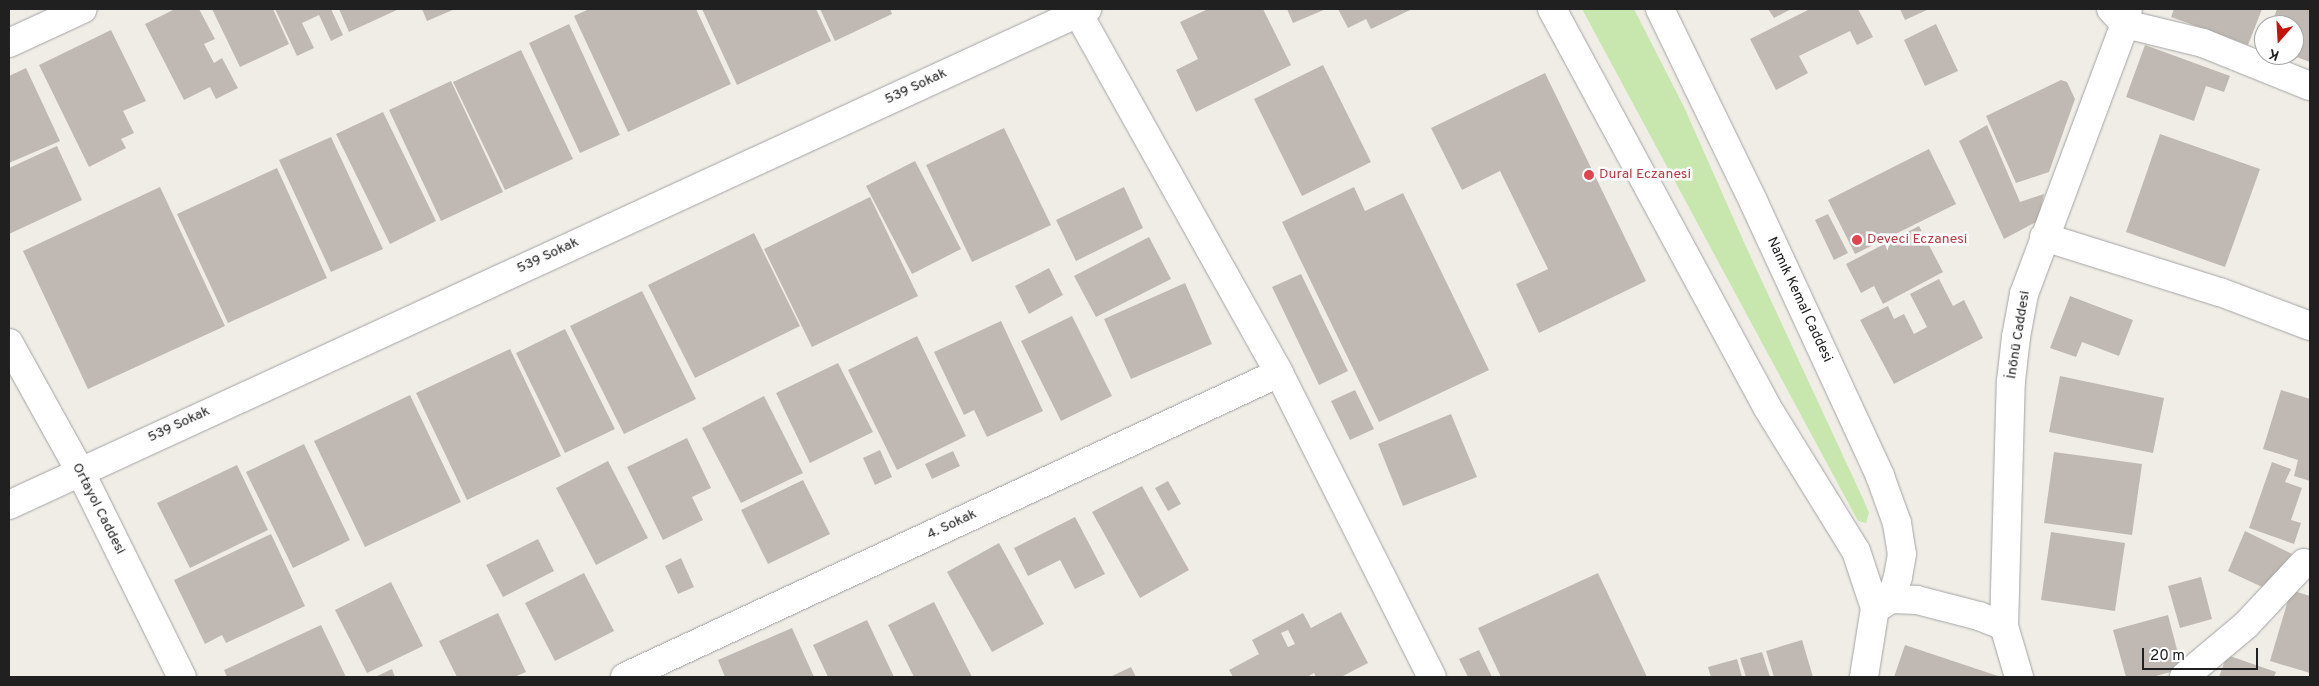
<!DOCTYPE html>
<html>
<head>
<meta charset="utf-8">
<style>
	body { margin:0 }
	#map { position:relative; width:2319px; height:686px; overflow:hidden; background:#f0ede7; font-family:Overpass,sans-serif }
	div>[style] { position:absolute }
	.grass>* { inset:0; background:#c8e7af }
	.building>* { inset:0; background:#c0b9b3 }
	.roads { filter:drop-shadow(0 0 1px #a4a4a4) drop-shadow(0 0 1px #a4a4a4) }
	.minor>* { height:28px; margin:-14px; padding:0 14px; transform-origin:14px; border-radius:14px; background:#fff }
	.tertiary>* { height:28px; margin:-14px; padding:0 14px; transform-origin:14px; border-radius:14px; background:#fff }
	.dots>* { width:14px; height:14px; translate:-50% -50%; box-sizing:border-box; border:2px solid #fff; border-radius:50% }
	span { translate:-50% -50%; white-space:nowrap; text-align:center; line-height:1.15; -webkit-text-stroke:5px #fff; paint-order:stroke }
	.street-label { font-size:14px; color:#202020 }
	.health-label { font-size:14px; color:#be3a42 }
	.left { translate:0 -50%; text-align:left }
	.frame { position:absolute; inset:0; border:10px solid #202020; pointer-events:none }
	.north { position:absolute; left:2254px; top:15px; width:50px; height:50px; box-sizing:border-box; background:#fff; border:1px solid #a6a6a6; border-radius:50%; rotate:199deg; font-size:14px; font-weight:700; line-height:20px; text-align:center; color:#202020 }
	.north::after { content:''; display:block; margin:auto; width:18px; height:22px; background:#c5130b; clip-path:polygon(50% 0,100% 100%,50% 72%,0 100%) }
	.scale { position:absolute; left:2142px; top:648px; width:116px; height:22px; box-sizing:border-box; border:2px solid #202020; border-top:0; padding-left:6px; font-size:15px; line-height:18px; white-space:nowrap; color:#202020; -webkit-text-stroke:4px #fff; paint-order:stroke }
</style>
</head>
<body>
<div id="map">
	<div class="grass">
		<i style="clip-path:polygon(1582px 9px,1634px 9px,1684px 107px,1747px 249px,1864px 501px,1869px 513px,1866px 523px,1858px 521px)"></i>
	</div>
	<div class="building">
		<i style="clip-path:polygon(175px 9px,199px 9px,215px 39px,204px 44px,214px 63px,222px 58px,238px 88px,216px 99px,210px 87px,184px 100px,145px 24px)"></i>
		<i style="clip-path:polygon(212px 9px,273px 9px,289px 44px,240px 67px)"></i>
		<i style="clip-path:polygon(275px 9px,331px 9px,343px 35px,331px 41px,319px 15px,302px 23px,314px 48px,297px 56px)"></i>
		<i style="clip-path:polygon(339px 9px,399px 9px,349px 32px)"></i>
		<i style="clip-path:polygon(422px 9px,455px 9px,427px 21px)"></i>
		<i style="clip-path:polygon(589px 9px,696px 9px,731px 84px,628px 132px,574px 16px)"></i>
		<i style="clip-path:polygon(702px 9px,816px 9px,831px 41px,737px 85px)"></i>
		<i style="clip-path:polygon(820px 9px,890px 9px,892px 14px,835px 41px)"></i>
		<i style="clip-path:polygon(1208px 9px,1263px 9px,1291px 65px,1196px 112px,1176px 70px,1198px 59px,1180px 22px)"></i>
		<i style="clip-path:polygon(1287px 9px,1326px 9px,1293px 23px)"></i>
		<i style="clip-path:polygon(1338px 9px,1412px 9px,1371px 29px,1366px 19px,1348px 28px)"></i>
		<i style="clip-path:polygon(1768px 9px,1791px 9px,1774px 18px)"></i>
		<i style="clip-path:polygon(1810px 9px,1858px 9px,1873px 37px,1857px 45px,1850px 31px,1799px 56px,1808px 73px,1776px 90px,1750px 39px)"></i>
		<i style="clip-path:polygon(1900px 9px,1929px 9px,1905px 20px)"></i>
		<i style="clip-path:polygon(2174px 9px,2262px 9px,2248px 45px,2171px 17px)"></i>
		<i style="clip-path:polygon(2277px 9px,2310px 9px,2310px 62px,2294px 56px,2294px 25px,2271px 25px)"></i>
		<i style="clip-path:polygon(569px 24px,620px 135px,580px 153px,529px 43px)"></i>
		<i style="clip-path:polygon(1936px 24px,1958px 71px,1925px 86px,1904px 40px)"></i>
		<i style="clip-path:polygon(111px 30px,146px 101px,123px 111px,134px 133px,121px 139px,126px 148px,89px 167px,39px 65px)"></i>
		<i style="clip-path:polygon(2145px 45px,2230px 76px,2224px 92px,2206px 86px,2194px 121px,2126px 97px)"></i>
		<i style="clip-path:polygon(521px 50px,573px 159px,505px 190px,453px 82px)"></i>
		<i style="clip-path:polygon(1323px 65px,1371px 162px,1302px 196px,1254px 99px)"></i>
		<i style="clip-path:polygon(26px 68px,60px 141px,9px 163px,9px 76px)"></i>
		<i style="clip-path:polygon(1545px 73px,1646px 281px,1539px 333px,1516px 284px,1548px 269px,1500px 171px,1462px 190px,1431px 128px)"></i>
		<i style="clip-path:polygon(2061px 80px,2067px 82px,2075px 99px,2049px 172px,2016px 183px,1986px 116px)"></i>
		<i style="clip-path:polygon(451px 81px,503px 192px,441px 221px,389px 110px)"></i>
		<i style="clip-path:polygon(383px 112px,436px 221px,390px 244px,336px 134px)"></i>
		<i style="clip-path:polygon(1987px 125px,2020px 202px,2044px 194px,2038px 221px,2004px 239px,1959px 141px)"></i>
		<i style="clip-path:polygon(1004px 128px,1051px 225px,972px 262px,926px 165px)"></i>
		<i style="clip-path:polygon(2160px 134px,2260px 169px,2225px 267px,2126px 232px)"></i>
		<i style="clip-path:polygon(331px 137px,383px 249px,331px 272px,279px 160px)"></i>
		<i style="clip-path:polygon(57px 146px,82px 200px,9px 234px,9px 168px)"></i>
		<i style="clip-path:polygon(1929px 149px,1956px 204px,1855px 254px,1828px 200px)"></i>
		<i style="clip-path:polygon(915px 161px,961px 249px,912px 274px,866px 186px)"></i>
		<i style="clip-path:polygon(277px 168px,327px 278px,228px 323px,177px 214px)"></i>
		<i style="clip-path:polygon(160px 187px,225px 326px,88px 389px,23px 251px)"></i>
		<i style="clip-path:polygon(1124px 187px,1143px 228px,1076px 261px,1056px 220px)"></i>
		<i style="clip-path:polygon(1354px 187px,1365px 211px,1403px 193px,1489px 370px,1379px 422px,1282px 222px)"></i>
		<i style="clip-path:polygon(870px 197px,918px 296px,812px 347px,764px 249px)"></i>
		<i style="clip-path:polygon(1828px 214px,1848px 253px,1834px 260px,1815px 220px)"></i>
		<i style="clip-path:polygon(1919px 226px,1943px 272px,1883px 304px,1874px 286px,1861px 293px,1846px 264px)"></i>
		<i style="clip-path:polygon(754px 233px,800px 326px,695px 378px,648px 285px)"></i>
		<i style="clip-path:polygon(1149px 237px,1171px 279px,1096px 317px,1074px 276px)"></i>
		<i style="clip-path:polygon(1049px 268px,1063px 295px,1029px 314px,1015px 286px)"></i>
		<i style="clip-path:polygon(1301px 274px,1348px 371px,1319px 385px,1272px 287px)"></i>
		<i style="clip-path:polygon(1939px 279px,1953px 306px,1964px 300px,1983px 338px,1894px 384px,1860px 320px,1888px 306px,1894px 319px,1904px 314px,1914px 334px,1927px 327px,1910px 294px)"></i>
		<i style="clip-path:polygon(1185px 283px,1212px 344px,1131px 379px,1104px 319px)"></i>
		<i style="clip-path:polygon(642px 291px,696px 399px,624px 434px,570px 326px)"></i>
		<i style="clip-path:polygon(2070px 296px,2133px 320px,2119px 356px,2082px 342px,2076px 357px,2050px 348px)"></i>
		<i style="clip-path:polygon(1072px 316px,1112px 396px,1061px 421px,1021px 341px)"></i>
		<i style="clip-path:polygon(1001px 321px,1043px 411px,987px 437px,974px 410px,964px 415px,934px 352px)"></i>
		<i style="clip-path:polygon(565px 329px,615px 429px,565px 453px,516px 353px)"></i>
		<i style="clip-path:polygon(917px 336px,966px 436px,897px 470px,848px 370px)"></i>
		<i style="clip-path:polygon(510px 349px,561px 456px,467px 500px,416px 393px)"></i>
		<i style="clip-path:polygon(838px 363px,873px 432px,810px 463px,776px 393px)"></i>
		<i style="clip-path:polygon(2060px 376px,2164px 398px,2153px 453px,2049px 432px)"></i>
		<i style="clip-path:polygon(1355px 390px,1374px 429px,1350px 440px,1331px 401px)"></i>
		<i style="clip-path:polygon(2281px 390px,2310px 399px,2310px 481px,2294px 476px,2298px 460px,2263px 449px)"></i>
		<i style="clip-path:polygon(410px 395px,461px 502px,365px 547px,314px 441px)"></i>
		<i style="clip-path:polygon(764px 396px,803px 473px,741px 503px,702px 428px)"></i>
		<i style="clip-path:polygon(1451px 414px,1477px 477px,1403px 506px,1378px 444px)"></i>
		<i style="clip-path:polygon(687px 438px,711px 488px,692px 497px,703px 520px,663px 540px,627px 467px)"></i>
		<i style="clip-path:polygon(304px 444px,350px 540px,293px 568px,246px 472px)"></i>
		<i style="clip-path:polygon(880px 450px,892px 477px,875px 485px,863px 458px)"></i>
		<i style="clip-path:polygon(953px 451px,960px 466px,932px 479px,925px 464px)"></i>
		<i style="clip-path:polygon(2054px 452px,2142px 464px,2132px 535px,2044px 523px)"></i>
		<i style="clip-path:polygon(608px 461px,648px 538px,596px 565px,556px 488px)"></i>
		<i style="clip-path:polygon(2272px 462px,2291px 469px,2285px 482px,2302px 488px,2291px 520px,2301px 523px,2294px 544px,2249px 528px)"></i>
		<i style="clip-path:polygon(237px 465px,268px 530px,190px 568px,157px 503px)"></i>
		<i style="clip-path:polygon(803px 480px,830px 534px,768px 564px,741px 510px)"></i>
		<i style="clip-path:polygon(1168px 481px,1181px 504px,1168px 511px,1155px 488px)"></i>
		<i style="clip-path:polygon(1142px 486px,1189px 570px,1140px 598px,1092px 512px)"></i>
		<i style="clip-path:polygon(1075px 517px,1105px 574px,1075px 589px,1060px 560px,1028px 576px,1014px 548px)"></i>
		<i style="clip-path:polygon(2245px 531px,2292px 554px,2264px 588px,2228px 571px)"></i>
		<i style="clip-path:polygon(2051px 532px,2125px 543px,2115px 611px,2041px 600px)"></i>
		<i style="clip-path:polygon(271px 534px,305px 606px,226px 643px,222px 635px,205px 644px,174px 580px)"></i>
		<i style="clip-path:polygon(538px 539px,554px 571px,503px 597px,486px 565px)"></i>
		<i style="clip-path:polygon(999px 543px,1044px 624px,992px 652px,947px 572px)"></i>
		<i style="clip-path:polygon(681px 558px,694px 587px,678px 594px,665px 566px)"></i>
		<i style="clip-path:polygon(584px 573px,614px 631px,555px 661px,525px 603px)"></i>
		<i style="clip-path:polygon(1598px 573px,1647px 677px,1501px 677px,1478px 628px)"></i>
		<i style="clip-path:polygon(2201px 577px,2212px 619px,2180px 628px,2168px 586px)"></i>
		<i style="clip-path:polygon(391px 582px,423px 646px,367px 673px,335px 610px)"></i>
		<i style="clip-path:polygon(2291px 590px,2310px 596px,2310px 673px,2270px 661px)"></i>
		<i style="clip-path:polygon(934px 602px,972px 677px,914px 677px,888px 625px)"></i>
		<i style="clip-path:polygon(evenodd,1341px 612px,1368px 663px,1341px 677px,1316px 677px,1314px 673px,1307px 677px,1233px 677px,1229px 670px,1259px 654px,1252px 640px,1303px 613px,1311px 628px,1341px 612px,1288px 630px,1295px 644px,1288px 647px,1281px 633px,1288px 630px)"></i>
		<i style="clip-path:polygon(498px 613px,526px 672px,514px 677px,457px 677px,439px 641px)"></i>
		<i style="clip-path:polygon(2168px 615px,2182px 669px,2152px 677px,2126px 677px,2113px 630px)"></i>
		<i style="clip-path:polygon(867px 620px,894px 677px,828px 677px,813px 645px)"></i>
		<i style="clip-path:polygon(321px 625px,346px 677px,227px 677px,224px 670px)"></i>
		<i style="clip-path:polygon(792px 628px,814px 677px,725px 677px,718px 660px)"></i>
		<i style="clip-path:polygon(1802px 640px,1813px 677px,1774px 677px,1766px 651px)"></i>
		<i style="clip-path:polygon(1905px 645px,2001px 677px,1894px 677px)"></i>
		<i style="clip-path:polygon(1479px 650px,1492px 677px,1468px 677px,1459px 659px)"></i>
		<i style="clip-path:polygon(1762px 652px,1770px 677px,1746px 677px,1740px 658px)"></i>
		<i style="clip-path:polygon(2227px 655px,2276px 672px,2274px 677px,2219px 677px)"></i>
		<i style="clip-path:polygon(1737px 659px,1742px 677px,1711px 677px,1708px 667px)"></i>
		<i style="clip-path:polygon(1131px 667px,1136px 677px,1110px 677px)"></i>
		<i style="clip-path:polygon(392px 669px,395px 677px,375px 677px)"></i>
	</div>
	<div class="roads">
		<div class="minor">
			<i style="left:2111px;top:9px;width:21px;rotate:47deg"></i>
			<i style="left:2125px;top:24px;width:80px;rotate:13.7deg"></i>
			<i style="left:2203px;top:43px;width:115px;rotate:21.9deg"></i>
			<i style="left:1078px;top:13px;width:412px;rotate:60.8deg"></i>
			<i style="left:1279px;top:373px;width:340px;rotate:63.3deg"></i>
			<i style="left:9px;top:43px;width:81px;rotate:-24.7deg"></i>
			<i style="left:2044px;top:237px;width:184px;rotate:17.4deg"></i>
			<i style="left:2220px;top:292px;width:96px;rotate:20.7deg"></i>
			<i style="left:9px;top:505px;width:1187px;rotate:-24.71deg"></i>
			<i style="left:625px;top:677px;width:721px;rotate:-24.93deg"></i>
			<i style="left:2184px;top:677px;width:81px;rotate:-40deg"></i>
			<i style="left:2246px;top:625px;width:85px;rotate:-46.9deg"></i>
		</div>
		<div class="tertiary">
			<i style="left:1552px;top:9px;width:452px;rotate:61.6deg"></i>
			<i style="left:1767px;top:407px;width:169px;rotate:58.3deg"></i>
			<i style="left:1856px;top:551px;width:60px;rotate:71.6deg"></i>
			<i style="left:1875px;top:608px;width:70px;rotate:99.1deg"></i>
			<i style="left:1660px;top:9px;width:216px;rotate:64.1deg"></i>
			<i style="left:1754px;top:203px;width:301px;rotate:65.2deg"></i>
			<i style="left:1880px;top:476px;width:50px;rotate:70.1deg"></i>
			<i style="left:1897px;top:523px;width:31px;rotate:81deg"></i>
			<i style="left:1902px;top:554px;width:23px;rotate:100deg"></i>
			<i style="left:1898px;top:577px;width:23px;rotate:108deg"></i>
			<i style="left:9px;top:343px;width:146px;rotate:61deg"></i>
			<i style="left:80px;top:471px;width:230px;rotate:63.7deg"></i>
			<i style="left:1877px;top:608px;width:17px;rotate:-33deg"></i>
			<i style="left:1891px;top:599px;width:26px;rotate:2deg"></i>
			<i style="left:1917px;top:600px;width:64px;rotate:14.5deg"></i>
			<i style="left:1979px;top:616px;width:27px;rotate:22deg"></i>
			<i style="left:2019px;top:677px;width:53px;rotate:-106.4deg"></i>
			<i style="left:2004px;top:626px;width:245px;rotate:-88.4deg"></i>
			<i style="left:2011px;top:381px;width:44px;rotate:-83.5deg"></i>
			<i style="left:2016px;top:337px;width:44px;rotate:-79.5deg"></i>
			<i style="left:2024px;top:294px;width:288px;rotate:-69.5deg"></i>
			<i style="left:2125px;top:24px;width:15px;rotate:-79deg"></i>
		</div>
	</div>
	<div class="dots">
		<i style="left:1589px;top:175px;background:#e0444e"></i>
		<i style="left:1857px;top:240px;background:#e0444e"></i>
	</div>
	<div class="street-label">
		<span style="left:916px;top:87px;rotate:-25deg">539 Sokak</span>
		<span style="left:548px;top:256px;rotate:-25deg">539 Sokak</span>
		<span style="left:1799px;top:300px;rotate:65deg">Namık Kemal Caddesi</span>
		<span style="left:2019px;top:335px;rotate:-81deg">İnönü Caddesi</span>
		<span style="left:179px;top:425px;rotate:-25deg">539 Sokak</span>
		<span style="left:98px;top:509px;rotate:63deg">Ortayol Caddesi</span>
		<span style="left:952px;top:525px;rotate:-25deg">4. Sokak</span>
	</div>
	<div class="health-label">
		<span class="left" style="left:1599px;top:175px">Dural Eczanesi</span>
		<span class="left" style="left:1867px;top:240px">Deveci Eczanesi</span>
	</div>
	<div class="frame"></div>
	<div class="north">K</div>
	<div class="scale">20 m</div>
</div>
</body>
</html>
